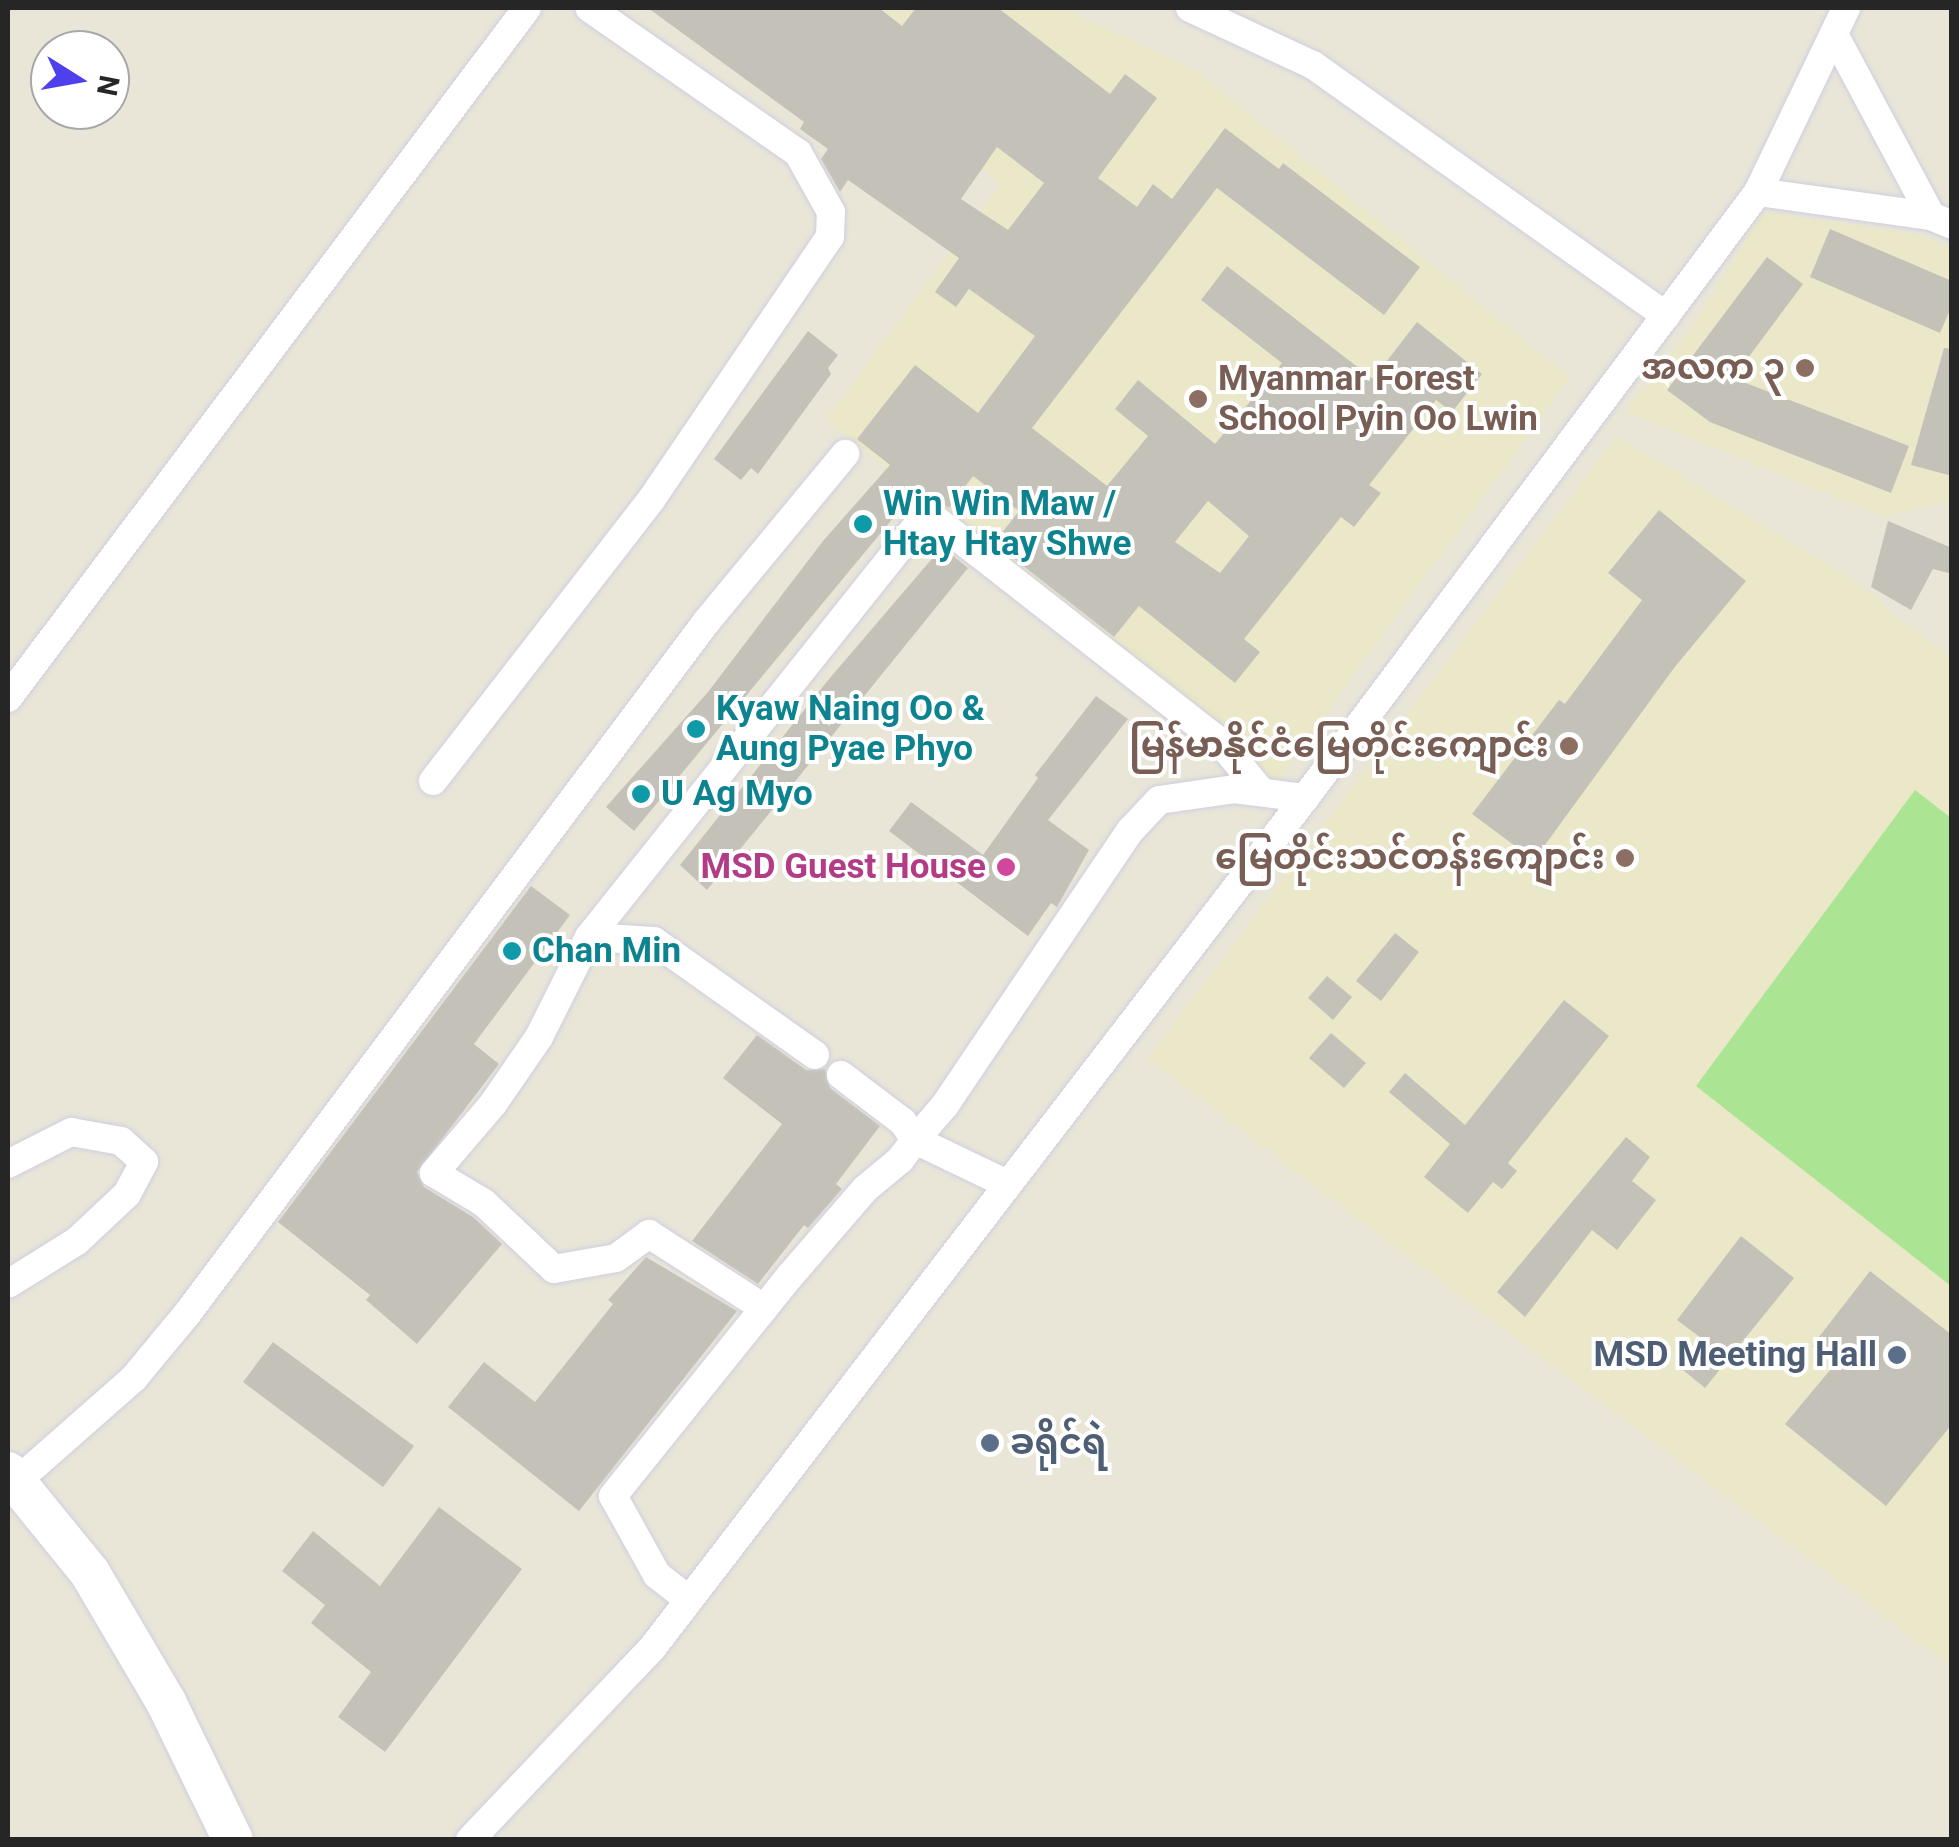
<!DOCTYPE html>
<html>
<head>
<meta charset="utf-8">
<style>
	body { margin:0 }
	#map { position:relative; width:1959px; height:1847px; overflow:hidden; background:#e9e6d8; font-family:Roboto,"Noto Sans Myanmar",sans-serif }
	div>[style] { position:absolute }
	.education>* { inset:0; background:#eae8c8 }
	.pitch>* { inset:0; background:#abe493 }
	.building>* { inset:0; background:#c4c2b8 }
	.roads { filter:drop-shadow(0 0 2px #cfcedf) drop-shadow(0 0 2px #cfcedf) }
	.street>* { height:28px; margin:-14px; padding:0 14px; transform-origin:14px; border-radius:14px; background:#fff }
	.secondary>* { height:40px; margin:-20px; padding:0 20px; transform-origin:20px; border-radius:20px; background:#fff }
	.dots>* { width:28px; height:28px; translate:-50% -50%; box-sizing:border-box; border:5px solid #fff; border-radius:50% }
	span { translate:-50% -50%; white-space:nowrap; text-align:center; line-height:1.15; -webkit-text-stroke:8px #fff; paint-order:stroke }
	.education-label { font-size:35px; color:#785e54; font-weight:700 }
	.right { translate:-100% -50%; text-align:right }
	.left { translate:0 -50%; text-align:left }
	.culture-label { font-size:35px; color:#0d838f; font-weight:700 }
	.hotel-label { font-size:35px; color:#b23c85; font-weight:700 }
	.service-label { font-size:35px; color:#4e5e75; font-weight:700 }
	.frame { position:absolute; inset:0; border:10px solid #262626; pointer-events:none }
	.north { position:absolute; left:30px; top:30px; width:100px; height:100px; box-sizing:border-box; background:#fff; border:2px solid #a8a8a8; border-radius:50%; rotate:101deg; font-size:28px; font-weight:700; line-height:40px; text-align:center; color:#262626 }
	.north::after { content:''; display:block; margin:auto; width:35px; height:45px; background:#4f40ee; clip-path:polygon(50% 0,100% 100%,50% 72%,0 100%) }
</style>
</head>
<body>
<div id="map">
	<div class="education">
		<i style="clip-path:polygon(769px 8px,1063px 8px,1197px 71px,1570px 378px,1276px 782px,826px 419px,1001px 184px)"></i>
		<i style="clip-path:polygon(1764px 212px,1920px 235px,1951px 249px,1951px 501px,1884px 517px,1625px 412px,1693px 325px)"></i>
		<i style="clip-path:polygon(1617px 436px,1865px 587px,1899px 620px,1951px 656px,1951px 1667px,1147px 1059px)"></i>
	</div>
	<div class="pitch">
		<i style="clip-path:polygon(1915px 790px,1951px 818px,1951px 1286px,1696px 1086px)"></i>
	</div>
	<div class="building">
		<i style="clip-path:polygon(evenodd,648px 8px,879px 8px,902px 26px,916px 8px,998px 8px,1110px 94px,1125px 74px,1157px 98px,1098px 178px,1137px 207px,1153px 184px,1172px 199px,1225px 128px,1279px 169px,1283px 163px,1420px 267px,1384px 315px,1217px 188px,1032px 428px,1107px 486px,1148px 436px,1115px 409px,1138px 380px,1215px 444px,1282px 363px,1201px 300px,1227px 266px,1373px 379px,1417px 322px,1482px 374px,1452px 412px,1436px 400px,1369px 485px,1381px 493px,1354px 527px,1341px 517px,1244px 639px,1260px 652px,1235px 683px,1139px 606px,1114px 637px,994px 543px,1019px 511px,973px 476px,949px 508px,918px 488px,634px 831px,606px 807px,708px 692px,823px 541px,890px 465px,857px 439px,915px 365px,978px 413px,1035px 336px,969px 289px,956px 307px,935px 292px,959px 258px,848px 180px,840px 192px,821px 159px,828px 149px,800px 129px,804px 122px,648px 8px,997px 147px,1044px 183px,1008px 230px,961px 199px,997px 147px,648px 8px,1208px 501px,1249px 536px,1220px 573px,1175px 542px,1208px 501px)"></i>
		<i style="clip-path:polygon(1830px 229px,1952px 281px,1952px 305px,1940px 333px,1810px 277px)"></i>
		<i style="clip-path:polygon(1767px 257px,1803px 284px,1733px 378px,1909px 446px,1891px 493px,1710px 422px,1667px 390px)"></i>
		<i style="clip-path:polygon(808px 331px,838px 355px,828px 368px,831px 374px,758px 474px,751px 468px,741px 480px,714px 459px)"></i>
		<i style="clip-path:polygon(1944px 348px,1952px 349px,1952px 476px,1911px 465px)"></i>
		<i style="clip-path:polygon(1659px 510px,1746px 581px,1674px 668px,1534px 860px,1472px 814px,1559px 700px,1565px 704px,1642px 600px,1608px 573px)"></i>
		<i style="clip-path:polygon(1888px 521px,1952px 548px,1952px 574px,1933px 569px,1911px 610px,1871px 587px)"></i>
		<i style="clip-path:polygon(942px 547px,968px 568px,707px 890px,680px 865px,829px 679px)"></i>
		<i style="clip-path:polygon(1096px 696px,1128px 719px,1048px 820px,1089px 850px,1057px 907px,1051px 903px,1028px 936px,889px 831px,911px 802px,983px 855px,1038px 778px,1035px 775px)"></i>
		<i style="clip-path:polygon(531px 886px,570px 915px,474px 1044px,499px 1064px,417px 1172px,424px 1187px,473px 1217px,502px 1244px,417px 1344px,366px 1300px,370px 1295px,278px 1222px)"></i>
		<i style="clip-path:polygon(1395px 933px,1419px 952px,1381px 1001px,1356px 981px)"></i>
		<i style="clip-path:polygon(1327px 976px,1352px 997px,1333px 1020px,1308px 998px)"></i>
		<i style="clip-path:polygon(1564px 1000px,1609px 1036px,1508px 1163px,1517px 1171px,1502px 1189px,1493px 1182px,1468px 1213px,1424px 1177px,1450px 1144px,1389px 1092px,1405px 1073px,1465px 1125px)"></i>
		<i style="clip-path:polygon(1331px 1033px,1366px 1063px,1344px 1088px,1309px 1058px)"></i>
		<i style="clip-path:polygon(757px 1035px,806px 1070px,825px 1069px,830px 1088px,880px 1126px,836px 1184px,842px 1189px,808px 1228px,804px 1225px,758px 1284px,692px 1241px,782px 1124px,723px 1078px)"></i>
		<i style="clip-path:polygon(1626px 1137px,1650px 1157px,1632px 1181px,1656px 1200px,1617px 1250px,1592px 1230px,1525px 1317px,1497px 1292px)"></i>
		<i style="clip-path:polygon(1741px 1236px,1794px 1278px,1705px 1388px,1683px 1370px,1705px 1341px,1677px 1320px)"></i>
		<i style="clip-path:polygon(646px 1257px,737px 1311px,579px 1511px,448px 1407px,484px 1362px,535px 1402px,613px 1304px,608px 1300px)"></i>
		<i style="clip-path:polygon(1870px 1271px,1952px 1335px,1952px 1424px,1886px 1506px,1785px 1424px,1835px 1364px,1812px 1346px)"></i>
		<i style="clip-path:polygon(273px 1342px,414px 1446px,383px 1487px,243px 1382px)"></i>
		<i style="clip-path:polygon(439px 1507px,522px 1569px,385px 1752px,338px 1717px,371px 1672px,311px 1623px,325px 1605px,282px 1571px,313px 1531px,380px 1586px)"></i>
	</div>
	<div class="roads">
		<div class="street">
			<i style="left:1190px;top:8px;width:136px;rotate:24.9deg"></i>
			<i style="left:1313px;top:65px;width:433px;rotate:35.4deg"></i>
			<i style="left:1835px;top:36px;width:204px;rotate:61.9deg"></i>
			<i style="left:1931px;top:216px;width:23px;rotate:23deg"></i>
			<i style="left:1758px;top:192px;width:175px;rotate:7.9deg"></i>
			<i style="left:8px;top:698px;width:863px;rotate:-53.05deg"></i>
			<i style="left:433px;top:781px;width:356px;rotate:-52.2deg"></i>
			<i style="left:651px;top:500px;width:318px;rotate:-55.8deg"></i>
			<i style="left:830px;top:237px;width:25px;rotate:-88deg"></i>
			<i style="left:831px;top:212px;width:68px;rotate:-119.2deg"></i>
			<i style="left:798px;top:153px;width:254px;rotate:-145.2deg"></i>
			<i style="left:589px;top:937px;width:112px;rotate:116.6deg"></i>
			<i style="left:539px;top:1037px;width:81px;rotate:124.5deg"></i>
			<i style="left:493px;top:1104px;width:91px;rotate:130.5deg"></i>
			<i style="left:434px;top:1173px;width:58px;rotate:31deg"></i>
			<i style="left:484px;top:1203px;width:96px;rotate:43.3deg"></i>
			<i style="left:554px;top:1269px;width:63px;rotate:-10.1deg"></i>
			<i style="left:616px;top:1258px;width:41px;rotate:-36deg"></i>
			<i style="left:649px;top:1234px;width:137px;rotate:32.8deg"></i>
			<i style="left:815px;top:1055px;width:197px;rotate:-144.7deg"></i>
			<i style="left:654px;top:941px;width:65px;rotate:-176.5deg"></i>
			<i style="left:589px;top:937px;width:542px;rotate:-51.44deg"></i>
			<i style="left:927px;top:513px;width:373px;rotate:38deg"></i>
			<i style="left:1221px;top:743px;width:60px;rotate:50.4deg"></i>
			<i style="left:8px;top:1164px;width:71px;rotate:-26.9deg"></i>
			<i style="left:71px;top:1132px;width:51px;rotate:10.2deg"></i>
			<i style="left:121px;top:1141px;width:31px;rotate:42deg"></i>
			<i style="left:144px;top:1162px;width:36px;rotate:118deg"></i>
			<i style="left:127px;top:1194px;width:69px;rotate:136.8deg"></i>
			<i style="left:77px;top:1241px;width:81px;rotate:148.1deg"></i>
			<i style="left:1007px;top:1184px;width:102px;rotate:-154.4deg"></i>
			<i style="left:915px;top:1140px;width:46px;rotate:-49.4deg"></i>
			<i style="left:945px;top:1105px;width:331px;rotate:-56deg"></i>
			<i style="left:1130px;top:831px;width:42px;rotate:-46.9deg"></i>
			<i style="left:1159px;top:800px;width:76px;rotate:-8.3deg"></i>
			<i style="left:1234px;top:789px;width:72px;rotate:7.2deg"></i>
			<i style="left:16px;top:1482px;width:157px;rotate:-41.4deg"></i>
			<i style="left:134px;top:1378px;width:83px;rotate:-50.4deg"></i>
			<i style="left:187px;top:1314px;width:866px;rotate:-53.12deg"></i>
			<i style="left:707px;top:621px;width:217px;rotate:-50.4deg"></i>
			<i style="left:689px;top:1600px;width:41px;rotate:-142deg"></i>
			<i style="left:657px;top:1575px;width:90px;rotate:-119.1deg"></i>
			<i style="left:613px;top:1496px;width:282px;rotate:-51.2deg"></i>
			<i style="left:790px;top:1276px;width:115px;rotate:-49.2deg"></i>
			<i style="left:865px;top:1189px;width:45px;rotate:-39.6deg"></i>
			<i style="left:900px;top:1160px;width:25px;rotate:-53deg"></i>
			<i style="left:915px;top:1140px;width:22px;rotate:-124deg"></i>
			<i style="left:903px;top:1122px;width:78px;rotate:-142.8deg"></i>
			<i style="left:470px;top:1840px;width:266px;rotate:-46.5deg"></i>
			<i style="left:653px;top:1647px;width:1070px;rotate:-52.48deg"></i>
			<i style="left:1305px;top:798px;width:757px;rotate:-53.22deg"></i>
			<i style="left:1758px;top:192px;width:204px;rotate:-64.4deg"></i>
		</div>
		<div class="secondary">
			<i style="left:8px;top:1472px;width:130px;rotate:50.9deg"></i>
			<i style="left:90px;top:1573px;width:150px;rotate:59.5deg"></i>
			<i style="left:166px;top:1702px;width:153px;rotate:64.1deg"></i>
		</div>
	</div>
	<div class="dots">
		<i style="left:1805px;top:368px;background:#8d6e63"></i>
		<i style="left:1198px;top:399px;background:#8d6e63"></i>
		<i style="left:863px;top:524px;background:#0f9aa8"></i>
		<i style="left:696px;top:729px;background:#0f9aa8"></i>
		<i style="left:1569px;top:746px;background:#8d6e63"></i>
		<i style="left:641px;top:794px;background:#0f9aa8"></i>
		<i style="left:1625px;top:858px;background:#8d6e63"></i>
		<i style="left:1006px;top:867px;background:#d1479c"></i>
		<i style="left:512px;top:951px;background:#0f9aa8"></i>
		<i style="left:1897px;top:1355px;background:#5c6f8a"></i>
		<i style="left:990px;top:1443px;background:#5c6f8a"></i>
	</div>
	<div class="education-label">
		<span class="right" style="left:1785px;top:368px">အလက ၃</span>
		<span class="left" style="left:1218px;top:399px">Myanmar Forest<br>School Pyin Oo Lwin</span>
		<span class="right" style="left:1549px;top:746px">မြန်မာနိုင်ငံမြေတိုင်းကျောင်း</span>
		<span class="right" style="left:1605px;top:858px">မြေတိုင်းသင်တန်းကျောင်း</span>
	</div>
	<div class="culture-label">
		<span class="left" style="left:883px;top:524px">Win Win Maw /<br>Htay Htay Shwe</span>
		<span class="left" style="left:716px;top:729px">Kyaw Naing Oo &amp;<br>Aung Pyae Phyo</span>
		<span class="left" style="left:661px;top:794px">U Ag Myo</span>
		<span class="left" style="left:532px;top:951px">Chan Min</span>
	</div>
	<div class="hotel-label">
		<span class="right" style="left:986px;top:867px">MSD Guest House</span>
	</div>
	<div class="service-label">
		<span class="right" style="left:1877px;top:1355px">MSD Meeting Hall</span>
		<span class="left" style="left:1010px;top:1443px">ခရိုင်ရဲ</span>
	</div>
	<div class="frame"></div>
	<div class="north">N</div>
</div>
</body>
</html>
